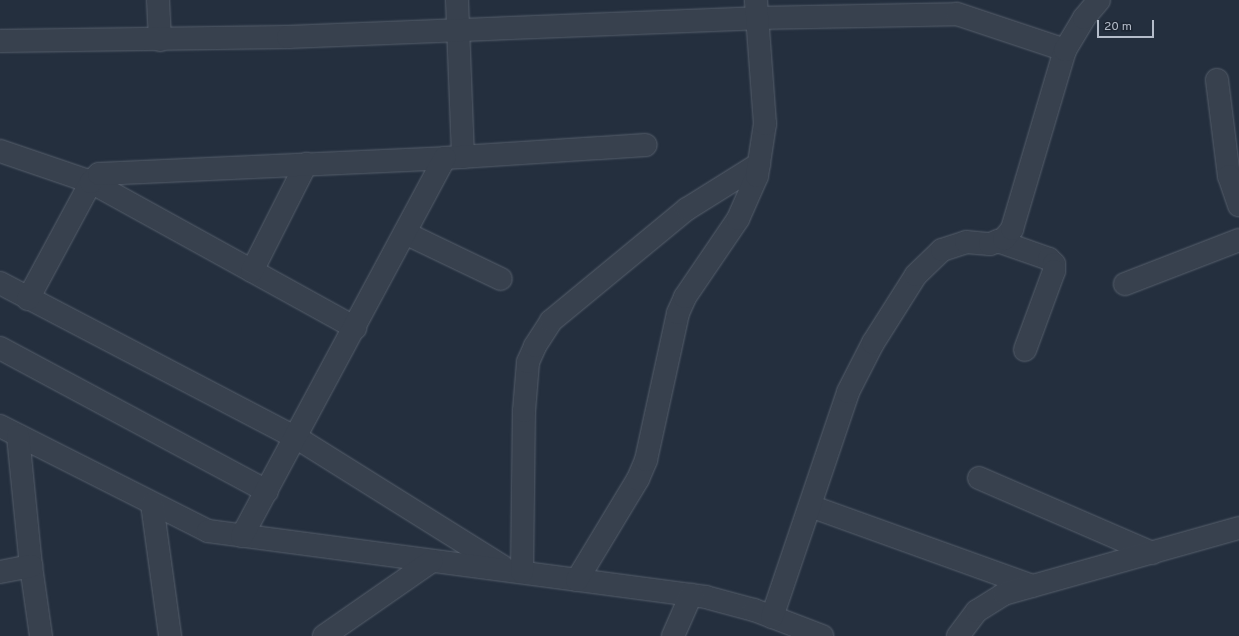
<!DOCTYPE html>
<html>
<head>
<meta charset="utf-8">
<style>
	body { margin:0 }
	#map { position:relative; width:1239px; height:636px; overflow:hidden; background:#242f3e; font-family:Overpass,sans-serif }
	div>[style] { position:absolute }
	.roads { filter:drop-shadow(0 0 1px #565f6c) drop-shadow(0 0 1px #565f6c) }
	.minor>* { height:22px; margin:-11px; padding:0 11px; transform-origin:11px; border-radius:11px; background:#38414e }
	span { translate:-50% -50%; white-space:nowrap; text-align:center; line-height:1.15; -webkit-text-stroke:3.5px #1d2633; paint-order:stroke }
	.scale { position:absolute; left:1097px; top:20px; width:57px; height:18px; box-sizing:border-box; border:2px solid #b4bcc9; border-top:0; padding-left:5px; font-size:12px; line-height:14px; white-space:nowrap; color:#b4bcc9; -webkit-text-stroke:3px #1d2633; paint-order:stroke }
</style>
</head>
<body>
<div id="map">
	<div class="roads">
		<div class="minor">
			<i style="left:158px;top:0;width:40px;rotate:87.1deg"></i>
			<i style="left:457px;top:0;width:157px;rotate:87.8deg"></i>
			<i style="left:0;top:41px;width:288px;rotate:-0.8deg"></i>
			<i style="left:288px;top:37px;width:469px;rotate:-2.3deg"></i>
			<i style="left:757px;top:18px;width:200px;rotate:-1.1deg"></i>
			<i style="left:957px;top:14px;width:114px;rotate:18.4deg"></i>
			<i style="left:1217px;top:80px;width:97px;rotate:82.9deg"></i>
			<i style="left:1229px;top:176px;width:31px;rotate:71deg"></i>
			<i style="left:0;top:151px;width:96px;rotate:18.8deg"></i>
			<i style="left:91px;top:182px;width:302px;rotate:28.9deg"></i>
			<i style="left:405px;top:233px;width:106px;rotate:25.6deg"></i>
			<i style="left:998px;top:241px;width:54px;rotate:19.4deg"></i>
			<i style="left:1049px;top:259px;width:7px;rotate:45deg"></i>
			<i style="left:1054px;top:264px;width:7px;rotate:90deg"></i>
			<i style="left:1054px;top:271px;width:84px;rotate:110.2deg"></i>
			<i style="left:252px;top:271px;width:120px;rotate:-63.2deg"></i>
			<i style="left:0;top:283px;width:335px;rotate:27.6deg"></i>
			<i style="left:297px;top:438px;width:242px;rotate:32deg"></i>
			<i style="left:1125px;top:284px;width:122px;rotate:-21.1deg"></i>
			<i style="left:28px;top:299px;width:133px;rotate:-61.7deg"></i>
			<i style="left:91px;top:182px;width:11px;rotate:-45deg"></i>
			<i style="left:99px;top:174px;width:346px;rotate:-2.6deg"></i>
			<i style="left:445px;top:158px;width:201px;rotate:-3.7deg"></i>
			<i style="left:0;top:348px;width:303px;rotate:28.2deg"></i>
			<i style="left:0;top:426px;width:233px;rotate:26.8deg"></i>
			<i style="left:208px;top:531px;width:502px;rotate:7.55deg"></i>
			<i style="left:706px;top:597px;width:50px;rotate:15.2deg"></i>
			<i style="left:754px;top:610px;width:73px;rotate:20.9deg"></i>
			<i style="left:18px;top:436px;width:131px;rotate:84.3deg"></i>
			<i style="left:31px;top:566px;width:71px;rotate:81.9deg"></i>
			<i style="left:979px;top:478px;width:189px;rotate:23.4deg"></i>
			<i style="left:152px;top:504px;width:133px;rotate:82.2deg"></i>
			<i style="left:810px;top:506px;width:236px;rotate:19.8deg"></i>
			<i style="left:242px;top:536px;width:429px;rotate:-61.8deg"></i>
			<i style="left:0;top:572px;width:32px;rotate:-11deg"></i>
			<i style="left:522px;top:572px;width:161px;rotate:-89.3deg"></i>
			<i style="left:524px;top:411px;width:49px;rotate:-85.3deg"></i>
			<i style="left:528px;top:362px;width:17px;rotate:-66deg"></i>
			<i style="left:535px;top:346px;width:30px;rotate:-57deg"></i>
			<i style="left:551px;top:321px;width:176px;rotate:-39.5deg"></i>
			<i style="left:687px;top:209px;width:85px;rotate:-32deg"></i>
			<i style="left:577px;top:580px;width:118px;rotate:-58.9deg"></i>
			<i style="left:638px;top:479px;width:21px;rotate:-67deg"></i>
			<i style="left:646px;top:460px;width:150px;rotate:-77.7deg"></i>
			<i style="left:678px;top:313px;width:17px;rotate:-66deg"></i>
			<i style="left:685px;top:297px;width:94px;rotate:-55.8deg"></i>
			<i style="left:738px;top:219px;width:47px;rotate:-66.2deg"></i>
			<i style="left:757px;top:176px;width:53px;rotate:-81.3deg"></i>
			<i style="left:765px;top:124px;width:124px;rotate:-94.2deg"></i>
			<i style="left:772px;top:617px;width:237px;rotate:-71.3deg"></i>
			<i style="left:848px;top:392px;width:55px;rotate:-63deg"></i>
			<i style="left:873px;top:343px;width:80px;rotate:-57.7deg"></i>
			<i style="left:916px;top:275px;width:36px;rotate:-44deg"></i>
			<i style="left:942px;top:250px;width:25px;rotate:-18deg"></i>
			<i style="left:966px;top:242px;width:24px;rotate:5deg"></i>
			<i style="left:990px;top:244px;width:15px;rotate:-20deg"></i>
			<i style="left:1004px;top:239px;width:13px;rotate:-51deg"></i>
			<i style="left:1012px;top:229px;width:187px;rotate:-73.5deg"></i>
			<i style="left:1065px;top:50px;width:37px;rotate:-59deg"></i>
			<i style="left:1084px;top:18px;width:23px;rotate:-50deg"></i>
			<i style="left:324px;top:636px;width:131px;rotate:-34.8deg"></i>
			<i style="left:673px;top:636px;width:45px;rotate:-66.3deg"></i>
			<i style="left:958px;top:636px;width:31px;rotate:-53deg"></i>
			<i style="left:977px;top:611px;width:32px;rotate:-32deg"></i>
			<i style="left:1004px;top:594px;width:244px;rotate:-15.7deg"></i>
		</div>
	</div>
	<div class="scale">20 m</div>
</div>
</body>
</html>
